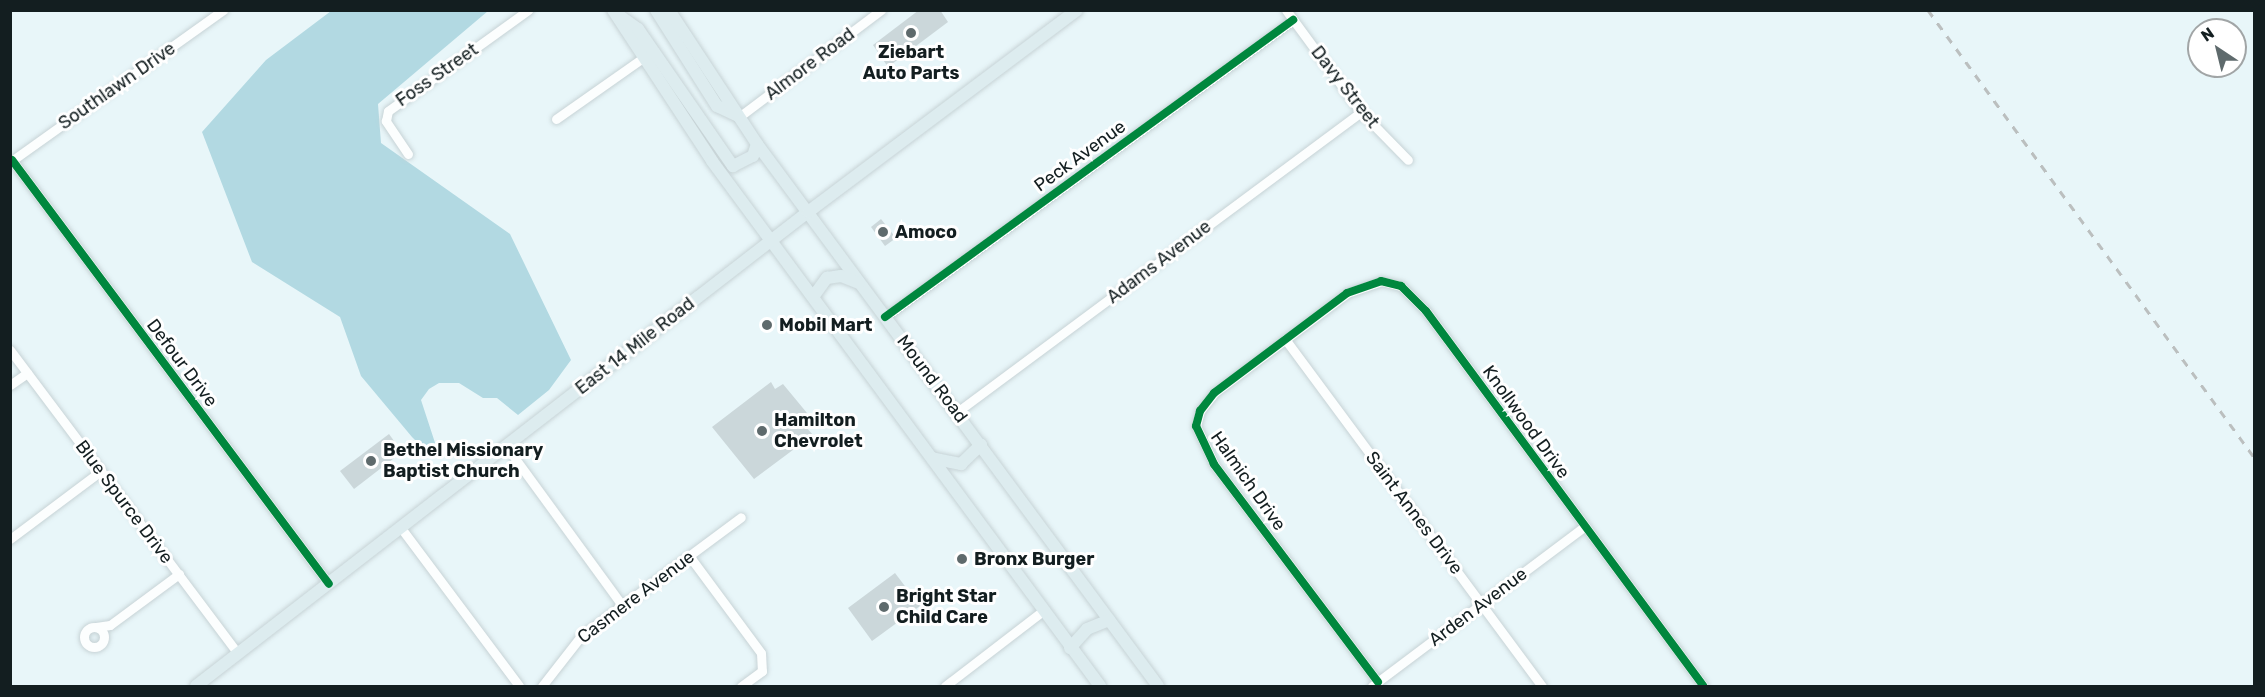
<!DOCTYPE html>
<html>
<head>
<meta charset="utf-8">
<style>
	body { margin:0 }
	#map { position:relative; width:2265px; height:697px; overflow:hidden; background:#e8f6f9; font-family:Rubik,sans-serif }
	div>[style] { position:absolute }
	.forest>* { inset:0; background:#b2d9e2 }
	.building>* { inset:0; background:#cbd7da }
	.roads { filter:drop-shadow(0 0 2px #c7d3d6) drop-shadow(0 0 2px #c7d3d6) }
	.minor>* { height:9px; margin:-4.5px; padding:0 4.5px; transform-origin:4.5px; border-radius:4.5px; background:#fcfefe }
	.minor>.ring { margin:-4.5px; padding:0; box-sizing:content-box; background:none; border:9px solid #fcfefe; border-radius:50% }
	.major>* { height:12px; margin:-6px; padding:0 6px; transform-origin:6px; border-radius:6px; background:#ddecef }
	.rail>* { height:3px; margin-top:-1.5px; transform-origin:0; background:repeating-linear-gradient(90deg,#bbbfbf 0 8px,transparent 0 16px) }
	.cycleway>* { height:8px; margin:-4px; padding:0 4px; transform-origin:4px; border-radius:4px; background:#00873e }
	.dots>* { width:16px; height:16px; translate:-50% -50%; box-sizing:border-box; border:3px solid #fff; border-radius:50% }
	span { translate:-50% -50%; white-space:nowrap; text-align:center; line-height:1.15; -webkit-text-stroke:6px #fff; paint-order:stroke }
	.poi-label { font-size:18px; color:#131e20; font-weight:700 }
	.left { translate:0 -50%; text-align:left }
	.street-label { font-size:18px; color:#131e20 }
	.frame { position:absolute; inset:0; border:12px solid #131e20; pointer-events:none }
	.north { position:absolute; left:2187px; top:18px; width:60px; height:60px; box-sizing:border-box; background:#fff; border:2px solid #a1a5a6; border-radius:50%; rotate:325deg; font-size:16px; font-weight:700; line-height:24px; text-align:center; color:#131e20 }
	.north::after { content:''; display:block; margin:auto; width:21px; height:27px; background:#5e6a6c; clip-path:polygon(50% 0,100% 100%,50% 72%,0 100%) }
</style>
</head>
<body>
<div id="map">
	<div class="forest">
		<i style="clip-path:polygon(331px 11px,488px 11px,378px 104px,381px 143px,510px 234px,571px 360px,549px 390px,518px 415px,497px 398px,483px 398px,459px 383px,439px 383px,429px 389px,421px 400px,440px 458px,429px 454px,412px 437px,361px 376px,340px 317px,252px 262px,202px 132px,266px 60px)"></i>
	</div>
	<div class="building">
		<i style="clip-path:polygon(919px 10px,940px 10px,948px 22px,888px 67px,873px 45px)"></i>
		<i style="clip-path:polygon(881px 219px,896px 238px,885px 246px,871px 227px)"></i>
		<i style="clip-path:polygon(771px 382px,775px 389px,783px 384px,807px 413px,799px 419px,813px 435px,754px 479px,712px 427px)"></i>
		<i style="clip-path:polygon(389px 434px,402px 452px,354px 489px,340px 471px)"></i>
		<i style="clip-path:polygon(895px 573px,920px 606px,872px 641px,848px 608px)"></i>
	</div>
	<div class="roads">
		<div class="minor">
			<i style="left:1286px;top:10px;width:127px;rotate:53.7deg"></i>
			<i style="left:1361px;top:112px;width:67px;rotate:45.6deg"></i>
			<i style="left:739px;top:117px;width:178px;rotate:-37deg"></i>
			<i style="left:556px;top:119px;width:111px;rotate:-35.1deg"></i>
			<i style="left:408px;top:154px;width:40px;rotate:-124deg"></i>
			<i style="left:386px;top:121px;width:10px;rotate:-79deg"></i>
			<i style="left:388px;top:111px;width:173px;rotate:-35.8deg"></i>
			<i style="left:12px;top:160px;width:529px;rotate:53.22deg"></i>
			<i style="left:10px;top:162px;width:262px;rotate:-35.5deg"></i>
			<i style="left:885px;top:317px;width:505px;rotate:-36.05deg"></i>
			<i style="left:1285px;top:339px;width:432px;rotate:53.5deg"></i>
			<i style="left:10px;top:350px;width:380px;rotate:53.1deg"></i>
			<i style="left:10px;top:385px;width:21px;rotate:-35deg"></i>
			<i style="left:957px;top:412px;width:503px;rotate:-36.6deg"></i>
			<i style="left:506px;top:446px;width:197px;rotate:53.9deg"></i>
			<i style="left:401px;top:528px;width:197px;rotate:53.2deg"></i>
			<i style="left:10px;top:539px;width:114px;rotate:-36.8deg"></i>
			<i style="left:690px;top:557px;width:119px;rotate:53.5deg"></i>
			<i style="left:761px;top:653px;width:18px;rotate:87deg"></i>
			<i style="left:762px;top:671px;width:26px;rotate:144deg"></i>
			<i class="ring" style="left:84px;top:627px;width:11px;height:11px"></i>
			<i style="left:96px;top:627px;width:14px;rotate:-8deg"></i>
			<i style="left:110px;top:625px;width:86px;rotate:-36.5deg"></i>
			<i style="left:1378px;top:682px;width:273px;rotate:-127deg"></i>
			<i style="left:1214px;top:464px;width:42px;rotate:-115.3deg"></i>
			<i style="left:1196px;top:426px;width:16px;rotate:-75deg"></i>
			<i style="left:1200px;top:411px;width:23px;rotate:-52deg"></i>
			<i style="left:1214px;top:393px;width:166px;rotate:-36.9deg"></i>
			<i style="left:1347px;top:293px;width:36px;rotate:-19deg"></i>
			<i style="left:1381px;top:281px;width:21px;rotate:14deg"></i>
			<i style="left:1401px;top:286px;width:35px;rotate:45deg"></i>
			<i style="left:1426px;top:311px;width:466px;rotate:53.5deg"></i>
			<i style="left:542px;top:686px;width:63px;rotate:-52deg"></i>
			<i style="left:581px;top:636px;width:199px;rotate:-36.6deg"></i>
			<i style="left:945px;top:686px;width:125px;rotate:-37.5deg"></i>
			<i style="left:1372px;top:686px;width:265px;rotate:-36.9deg"></i>
		</div>
		<div class="major">
			<i style="left:613px;top:10px;width:181px;rotate:56.7deg"></i>
			<i style="left:712px;top:161px;width:653px;rotate:53.53deg"></i>
			<i style="left:656px;top:10px;width:114px;rotate:57.6deg"></i>
			<i style="left:717px;top:106px;width:23px;rotate:25deg"></i>
			<i style="left:669px;top:10px;width:160px;rotate:56.7deg"></i>
			<i style="left:757px;top:144px;width:674px;rotate:53.5deg"></i>
			<i style="left:621px;top:17px;width:21px;rotate:35deg"></i>
			<i style="left:638px;top:29px;width:167px;rotate:55.3deg"></i>
			<i style="left:733px;top:166px;width:22px;rotate:-27deg"></i>
			<i style="left:753px;top:156px;width:13px;rotate:-72deg"></i>
			<i style="left:813px;top:297px;width:24px;rotate:-54deg"></i>
			<i style="left:827px;top:278px;width:14px;rotate:-8deg"></i>
			<i style="left:841px;top:276px;width:19px;rotate:21deg"></i>
			<i style="left:932px;top:458px;width:30px;rotate:12deg"></i>
			<i style="left:961px;top:464px;width:28px;rotate:-44deg"></i>
			<i style="left:1070px;top:648px;width:25px;rotate:-48deg"></i>
			<i style="left:1087px;top:629px;width:24px;rotate:-22deg"></i>
			<i style="left:196px;top:686px;width:774px;rotate:-37.76deg"></i>
			<i style="left:808px;top:212px;width:336px;rotate:-36.9deg"></i>
		</div>
	</div>
	<div class="rail">
		<i style="left:1928px;top:10px;width:553px;rotate:53.9deg"></i>
	</div>
	<div class="cycleway">
		<i style="left:12px;top:160px;width:529px;rotate:53.22deg"></i>
		<i style="left:885px;top:317px;width:505px;rotate:-36.05deg"></i>
		<i style="left:1378px;top:682px;width:273px;rotate:-127deg"></i>
		<i style="left:1214px;top:464px;width:42px;rotate:-115.3deg"></i>
		<i style="left:1196px;top:426px;width:16px;rotate:-75deg"></i>
		<i style="left:1200px;top:411px;width:23px;rotate:-52deg"></i>
		<i style="left:1214px;top:393px;width:166px;rotate:-36.9deg"></i>
		<i style="left:1347px;top:293px;width:36px;rotate:-19deg"></i>
		<i style="left:1381px;top:281px;width:21px;rotate:14deg"></i>
		<i style="left:1401px;top:286px;width:35px;rotate:45deg"></i>
		<i style="left:1426px;top:311px;width:466px;rotate:53.5deg"></i>
	</div>
	<div class="dots">
		<i style="left:911px;top:33px;background:#5e6a6c"></i>
		<i style="left:883px;top:232px;background:#5e6a6c"></i>
		<i style="left:767px;top:325px;background:#5e6a6c"></i>
		<i style="left:762px;top:431px;background:#5e6a6c"></i>
		<i style="left:371px;top:461px;background:#5e6a6c"></i>
		<i style="left:962px;top:559px;background:#5e6a6c"></i>
		<i style="left:884px;top:607px;background:#5e6a6c"></i>
	</div>
	<div class="poi-label">
		<span style="left:911px;top:63px">Ziebart<br>Auto Parts</span>
		<span class="left" style="left:895px;top:232px">Amoco</span>
		<span class="left" style="left:779px;top:325px">Mobil Mart</span>
		<span class="left" style="left:774px;top:431px">Hamilton<br>Chevrolet</span>
		<span class="left" style="left:383px;top:461px">Bethel Missionary<br>Baptist Church</span>
		<span class="left" style="left:974px;top:559px">Bronx Burger</span>
		<span class="left" style="left:896px;top:607px">Bright Star<br>Child Care</span>
	</div>
	<div class="street-label">
		<span style="left:810px;top:64px;rotate:-37deg">Almore Road</span>
		<span style="left:437px;top:75px;rotate:-35deg">Foss Street</span>
		<span style="left:117px;top:86px;rotate:-35deg">Southlawn Drive</span>
		<span style="left:1345px;top:87px;rotate:52deg">Davy Street</span>
		<span style="left:1080px;top:156px;rotate:-36deg">Peck Avenue</span>
		<span style="left:1159px;top:262px;rotate:-37deg">Adams Avenue</span>
		<span style="left:635px;top:346px;rotate:-38deg">East 14 Mile Road</span>
		<span style="left:182px;top:363px;rotate:53deg">Defour Drive</span>
		<span style="left:932px;top:379px;rotate:53deg">Mound Road</span>
		<span style="left:1526px;top:422px;rotate:54deg">Knollwood Drive</span>
		<span style="left:1248px;top:481px;rotate:55deg">Halmich Drive</span>
		<span style="left:124px;top:502px;rotate:53deg">Blue Spurce Drive</span>
		<span style="left:1414px;top:513px;rotate:53deg">Saint Annes Drive</span>
		<span style="left:636px;top:597px;rotate:-37deg">Casmere Avenue</span>
		<span style="left:1478px;top:607px;rotate:-37deg">Arden Avenue</span>
	</div>
	<div class="frame"></div>
	<div class="north">N</div>
</div>
</body>
</html>
